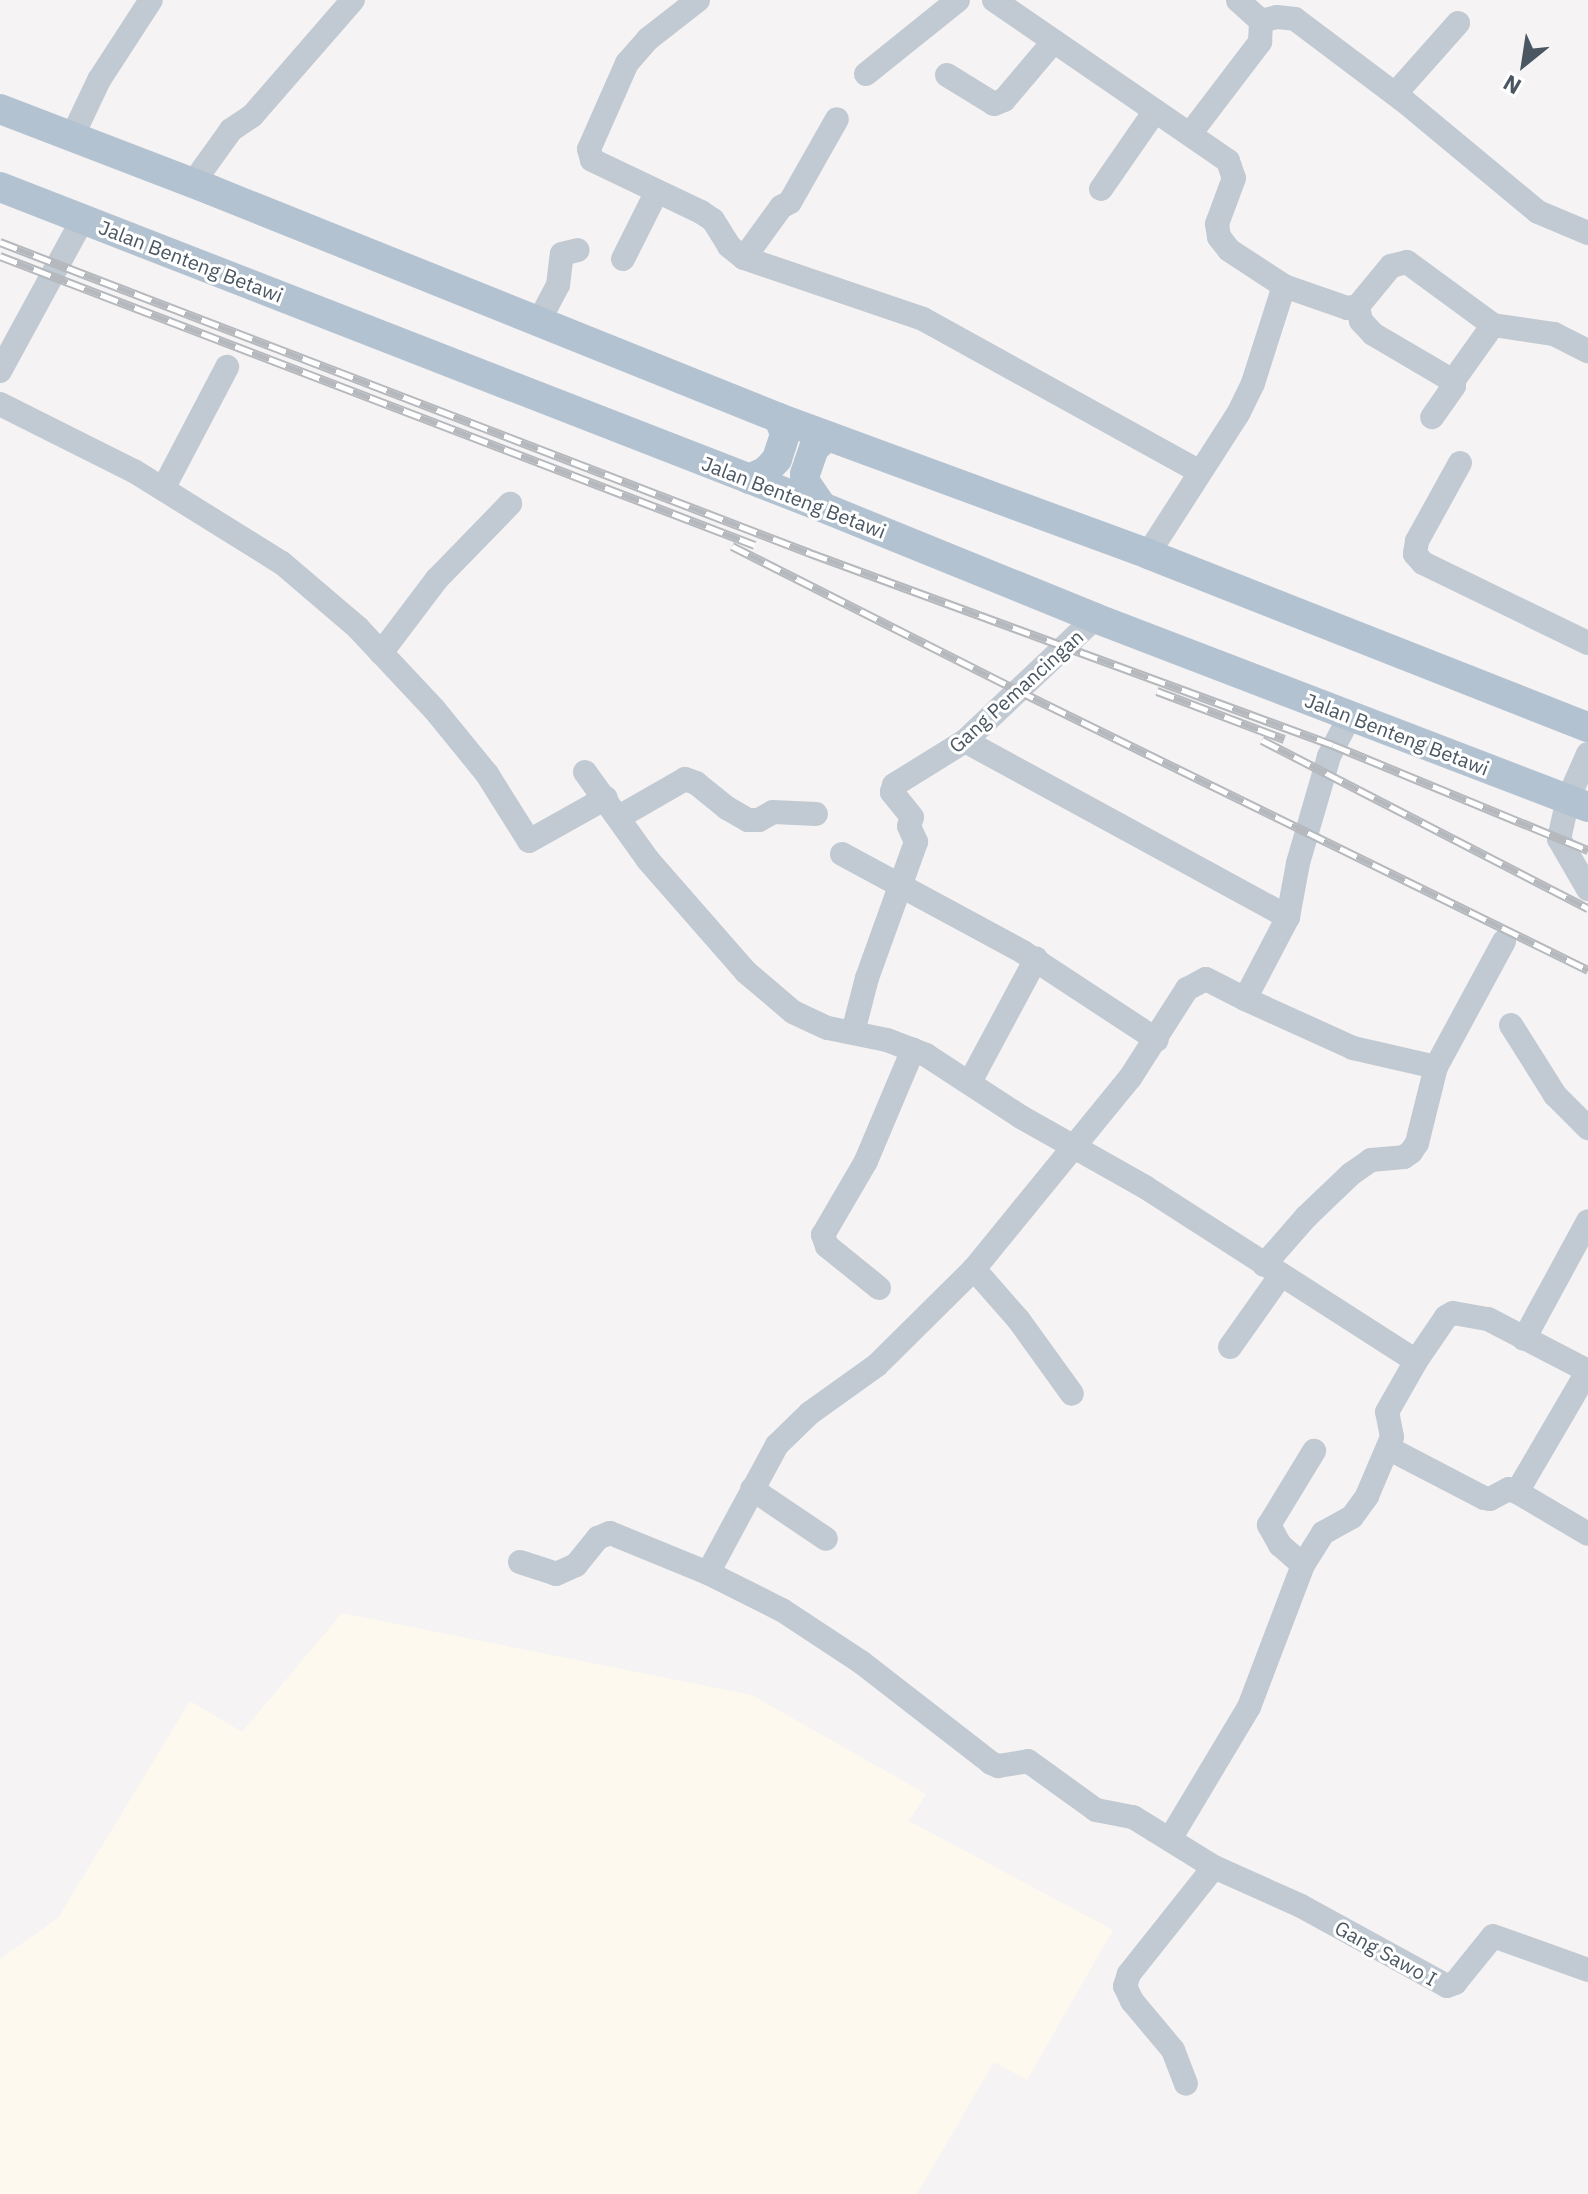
<!DOCTYPE html>
<html>
<head>
<meta charset="utf-8">
<style>
	body { margin:0 }
	#map { position:relative; width:1588px; height:2194px; overflow:hidden; background:#f5f3f3; font-family:"IBM Plex Sans",sans-serif }
	div>[style] { position:absolute }
	.commercial>* { inset:0; background:#fdf9ef }
	.minor>* { height:24px; margin:-12px; padding:0 12px; transform-origin:12px; border-radius:12px; background:#c1cad2 }
	.major>* { height:30px; margin:-15px; padding:0 15px; transform-origin:15px; border-radius:15px; background:#b3c2d1 }
	.rail>* { height:9px; margin-top:-4.5px; transform-origin:0; background:repeating-linear-gradient(90deg,#fff 0 18px,#b5b8bd 0 36px); box-sizing:border-box; border-block:2px solid #b5b8bd }
	span { translate:-50% -50%; white-space:nowrap; text-align:center; line-height:1.15; -webkit-text-stroke:6px #fff; paint-order:stroke }
	.street-label { font-size:20px; color:#4a5661 }
	.north { position:absolute; left:1484px; top:24px; width:80px; height:80px; -webkit-text-stroke:6px #fff; paint-order:stroke; rotate:210deg; font-size:22px; font-weight:700; line-height:32px; text-align:center; color:#4a5661 }
	.north::after { content:''; display:block; margin:auto; width:28px; height:36px; background:#4a5661; clip-path:polygon(50% 0,100% 100%,50% 72%,0 100%) }
</style>
</head>
<body>
<div id="map">
	<div class="commercial">
		<i style="clip-path:polygon(342px 1613px,752px 1695px,926px 1794px,909px 1821px,1113px 1930px,1027px 2080px,994px 2062px,917px 2194px,0 2194px,0 1959px,58px 1918px,190px 1701px,242px 1732px)"></i>
	</div>
	<div class="minor">
		<i style="left:698px;top:0;width:63px;rotate:142deg"></i>
		<i style="left:648px;top:39px;width:32px;rotate:131deg"></i>
		<i style="left:627px;top:63px;width:94px;rotate:113.8deg"></i>
		<i style="left:589px;top:149px;width:11px;rotate:75deg"></i>
		<i style="left:592px;top:160px;width:121px;rotate:25.5deg"></i>
		<i style="left:701px;top:212px;width:14px;rotate:34deg"></i>
		<i style="left:713px;top:220px;width:31px;rotate:58deg"></i>
		<i style="left:729px;top:246px;width:19px;rotate:39deg"></i>
		<i style="left:744px;top:258px;width:189px;rotate:18.8deg"></i>
		<i style="left:923px;top:319px;width:316px;rotate:28.9deg"></i>
		<i style="left:994px;top:0;width:284px;rotate:34.5deg"></i>
		<i style="left:1228px;top:161px;width:18px;rotate:71deg"></i>
		<i style="left:1234px;top:178px;width:49px;rotate:110.3deg"></i>
		<i style="left:1217px;top:224px;width:13px;rotate:81deg"></i>
		<i style="left:1219px;top:237px;width:16px;rotate:52deg"></i>
		<i style="left:1229px;top:250px;width:66px;rotate:33.2deg"></i>
		<i style="left:1284px;top:286px;width:67px;rotate:19.2deg"></i>
		<i style="left:1347px;top:308px;width:11px;rotate:-10deg"></i>
		<i style="left:1358px;top:306px;width:52px;rotate:-50.5deg"></i>
		<i style="left:1391px;top:266px;width:16px;rotate:-14deg"></i>
		<i style="left:1407px;top:262px;width:107px;rotate:36.2deg"></i>
		<i style="left:1493px;top:325px;width:62px;rotate:8.4deg"></i>
		<i style="left:1554px;top:334px;width:38px;rotate:27deg"></i>
		<i style="left:1261px;top:21px;width:16px;rotate:-14deg"></i>
		<i style="left:1277px;top:17px;width:18px;rotate:6deg"></i>
		<i style="left:1295px;top:19px;width:135px;rotate:36.9deg"></i>
		<i style="left:1403px;top:100px;width:175px;rotate:39.7deg"></i>
		<i style="left:1538px;top:212px;width:54px;rotate:22.8deg"></i>
		<i style="left:866px;top:74px;width:118px;rotate:-38.8deg"></i>
		<i style="left:947px;top:75px;width:55px;rotate:31.7deg"></i>
		<i style="left:994px;top:104px;width:11px;rotate:-22deg"></i>
		<i style="left:1004px;top:100px;width:77px;rotate:-49.7deg"></i>
		<i style="left:1395px;top:94px;width:95px;rotate:-48.4deg"></i>
		<i style="left:1190px;top:134px;width:116px;rotate:-52.7deg"></i>
		<i style="left:1260px;top:42px;width:21px;rotate:-87deg"></i>
		<i style="left:1261px;top:21px;width:31px;rotate:-138deg"></i>
		<i style="left:72px;top:137px;width:63px;rotate:-64.7deg"></i>
		<i style="left:99px;top:80px;width:95px;rotate:-57deg"></i>
		<i style="left:193px;top:183px;width:65px;rotate:-54.4deg"></i>
		<i style="left:231px;top:130px;width:25px;rotate:-34deg"></i>
		<i style="left:252px;top:116px;width:154px;rotate:-49deg"></i>
		<i style="left:1101px;top:189px;width:95px;rotate:-55.3deg"></i>
		<i style="left:744px;top:258px;width:63px;rotate:-54deg"></i>
		<i style="left:781px;top:207px;width:10px;rotate:-29deg"></i>
		<i style="left:790px;top:202px;width:95px;rotate:-60.5deg"></i>
		<i style="left:623px;top:259px;width:74px;rotate:-63.4deg"></i>
		<i style="left:1358px;top:306px;width:15px;rotate:79deg"></i>
		<i style="left:1361px;top:321px;width:18px;rotate:47deg"></i>
		<i style="left:1373px;top:334px;width:93px;rotate:30.4deg"></i>
		<i style="left:1453px;top:381px;width:5px;rotate:79deg"></i>
		<i style="left:1454px;top:386px;width:38px;rotate:125deg"></i>
		<i style="left:539px;top:321px;width:41px;rotate:-62.2deg"></i>
		<i style="left:558px;top:285px;width:31px;rotate:-83deg"></i>
		<i style="left:562px;top:254px;width:16px;rotate:-14deg"></i>
		<i style="left:0;top:371px;width:173px;rotate:-61.4deg"></i>
		<i style="left:1453px;top:381px;width:69px;rotate:-54.5deg"></i>
		<i style="left:0;top:404px;width:150px;rotate:26.6deg"></i>
		<i style="left:134px;top:471px;width:174px;rotate:31.9deg"></i>
		<i style="left:282px;top:563px;width:100px;rotate:40.5deg"></i>
		<i style="left:358px;top:628px;width:111px;rotate:46.8deg"></i>
		<i style="left:434px;top:709px;width:84px;rotate:50.8deg"></i>
		<i style="left:487px;top:774px;width:79px;rotate:57.9deg"></i>
		<i style="left:529px;top:841px;width:88px;rotate:-29.2deg"></i>
		<i style="left:1460px;top:463px;width:89px;rotate:118.9deg"></i>
		<i style="left:1417px;top:541px;width:13px;rotate:99deg"></i>
		<i style="left:1415px;top:554px;width:12px;rotate:48deg"></i>
		<i style="left:1423px;top:563px;width:183px;rotate:25.9deg"></i>
		<i style="left:163px;top:489px;width:138px;rotate:-62.3deg"></i>
		<i style="left:1148px;top:554px;width:166px;rotate:-57.3deg"></i>
		<i style="left:1238px;top:414px;width:34px;rotate:-64deg"></i>
		<i style="left:1253px;top:383px;width:102px;rotate:-72.3deg"></i>
		<i style="left:381px;top:653px;width:93px;rotate:-52.9deg"></i>
		<i style="left:437px;top:579px;width:105px;rotate:-45.8deg"></i>
		<i style="left:965px;top:741px;width:368px;rotate:28.6deg"></i>
		<i style="left:1588px;top:754px;width:49px;rotate:114deg"></i>
		<i style="left:1568px;top:799px;width:41px;rotate:102.7deg"></i>
		<i style="left:1559px;top:839px;width:58px;rotate:59.9deg"></i>
		<i style="left:585px;top:772px;width:108px;rotate:54.4deg"></i>
		<i style="left:648px;top:860px;width:149px;rotate:48.8deg"></i>
		<i style="left:746px;top:972px;width:62px;rotate:40.4deg"></i>
		<i style="left:793px;top:1012px;width:38px;rotate:25deg"></i>
		<i style="left:828px;top:1028px;width:60px;rotate:11.5deg"></i>
		<i style="left:887px;top:1040px;width:42px;rotate:21deg"></i>
		<i style="left:926px;top:1055px;width:113px;rotate:33.1deg"></i>
		<i style="left:1021px;top:1117px;width:142px;rotate:29.4deg"></i>
		<i style="left:1145px;top:1187px;width:322px;rotate:32.7deg"></i>
		<i style="left:1416px;top:1361px;width:53px;rotate:-55.7deg"></i>
		<i style="left:1446px;top:1317px;width:8px;rotate:-30deg"></i>
		<i style="left:1453px;top:1313px;width:36px;rotate:10deg"></i>
		<i style="left:1488px;top:1319px;width:113px;rotate:27.5deg"></i>
		<i style="left:619px;top:817px;width:76px;rotate:-29.9deg"></i>
		<i style="left:685px;top:779px;width:12px;rotate:20deg"></i>
		<i style="left:696px;top:783px;width:40px;rotate:39deg"></i>
		<i style="left:727px;top:808px;width:24px;rotate:30deg"></i>
		<i style="left:748px;top:820px;width:11px"></i>
		<i style="left:759px;top:820px;width:16px;rotate:-30deg"></i>
		<i style="left:773px;top:812px;width:43px;rotate:2.7deg"></i>
		<i style="left:842px;top:854px;width:206px;rotate:28.4deg"></i>
		<i style="left:1023px;top:952px;width:160px;rotate:33.3deg"></i>
		<i style="left:1245px;top:999px;width:119px;rotate:24.4deg"></i>
		<i style="left:1353px;top:1048px;width:85px;rotate:12.9deg"></i>
		<i style="left:1511px;top:1025px;width:83px;rotate:57.8deg"></i>
		<i style="left:1555px;top:1095px;width:47px;rotate:45deg"></i>
		<i style="left:853px;top:1032px;width:56px;rotate:-75.5deg"></i>
		<i style="left:867px;top:978px;width:145px;rotate:-70.2deg"></i>
		<i style="left:916px;top:842px;width:17px;rotate:-114deg"></i>
		<i style="left:909px;top:826px;width:9px;rotate:-72deg"></i>
		<i style="left:912px;top:817px;width:32px;rotate:-129deg"></i>
		<i style="left:892px;top:792px;width:7px;rotate:-74deg"></i>
		<i style="left:894px;top:785px;width:84px;rotate:-31.8deg"></i>
		<i style="left:965px;top:741px;width:179px;rotate:-43.4deg"></i>
		<i style="left:970px;top:1082px;width:140px;rotate:-61.8deg"></i>
		<i style="left:1264px;top:1265px;width:64px;rotate:-48.8deg"></i>
		<i style="left:1306px;top:1217px;width:62px;rotate:-43.7deg"></i>
		<i style="left:1351px;top:1174px;width:24px;rotate:-35deg"></i>
		<i style="left:1371px;top:1160px;width:33px;rotate:-5deg"></i>
		<i style="left:1404px;top:1157px;width:9px;rotate:-36deg"></i>
		<i style="left:1411px;top:1152px;width:11px;rotate:-56deg"></i>
		<i style="left:1417px;top:1143px;width:78px;rotate:-76deg"></i>
		<i style="left:1436px;top:1067px;width:143px;rotate:-61.6deg"></i>
		<i style="left:974px;top:1269px;width:67px;rotate:48.7deg"></i>
		<i style="left:1018px;top:1319px;width:92px;rotate:54.2deg"></i>
		<i style="left:879px;top:1288px;width:67px;rotate:-141.1deg"></i>
		<i style="left:827px;top:1246px;width:12px;rotate:-110deg"></i>
		<i style="left:823px;top:1235px;width:86px;rotate:-59.8deg"></i>
		<i style="left:866px;top:1161px;width:121px;rotate:-67.1deg"></i>
		<i style="left:1524px;top:1339px;width:134px;rotate:-61.5deg"></i>
		<i style="left:1230px;top:1347px;width:88px;rotate:-54.7deg"></i>
		<i style="left:1388px;top:1448px;width:108px;rotate:27.5deg"></i>
		<i style="left:1484px;top:1498px;width:6px;rotate:9deg"></i>
		<i style="left:1490px;top:1499px;width:21px;rotate:-28deg"></i>
		<i style="left:1509px;top:1489px;width:9px;rotate:21deg"></i>
		<i style="left:1517px;top:1492px;width:82px;rotate:30.6deg"></i>
		<i style="left:752px;top:1489px;width:89px;rotate:34deg"></i>
		<i style="left:1517px;top:1492px;width:139px;rotate:-59.7deg"></i>
		<i style="left:520px;top:1562px;width:38px;rotate:18deg"></i>
		<i style="left:556px;top:1574px;width:22px;rotate:-24deg"></i>
		<i style="left:576px;top:1565px;width:35px;rotate:-51deg"></i>
		<i style="left:598px;top:1538px;width:13px;rotate:-23deg"></i>
		<i style="left:610px;top:1533px;width:106px;rotate:22.2deg"></i>
		<i style="left:708px;top:1573px;width:145px;rotate:-61.7deg"></i>
		<i style="left:777px;top:1445px;width:46px;rotate:-44.1deg"></i>
		<i style="left:810px;top:1413px;width:82px;rotate:-35.6deg"></i>
		<i style="left:877px;top:1365px;width:136px;rotate:-44.7deg"></i>
		<i style="left:974px;top:1269px;width:247px;rotate:-50.8deg"></i>
		<i style="left:1130px;top:1078px;width:106px;rotate:-57.4deg"></i>
		<i style="left:1187px;top:989px;width:21px;rotate:-28deg"></i>
		<i style="left:1206px;top:979px;width:44px;rotate:27.1deg"></i>
		<i style="left:1245px;top:999px;width:93px;rotate:-62.3deg"></i>
		<i style="left:1288px;top:917px;width:55px;rotate:-79.5deg"></i>
		<i style="left:1298px;top:863px;width:111px;rotate:-73.8deg"></i>
		<i style="left:1329px;top:756px;width:45px;rotate:-62.3deg"></i>
		<i style="left:1303px;top:1565px;width:30px;rotate:-139deg"></i>
		<i style="left:1280px;top:1545px;width:23px;rotate:-119deg"></i>
		<i style="left:1269px;top:1525px;width:87px;rotate:-58.7deg"></i>
		<i style="left:708px;top:1573px;width:83px;rotate:26.6deg"></i>
		<i style="left:782px;top:1610px;width:95px;rotate:33.4deg"></i>
		<i style="left:861px;top:1662px;width:165px;rotate:37.8deg"></i>
		<i style="left:991px;top:1763px;width:8px;rotate:23deg"></i>
		<i style="left:998px;top:1766px;width:30px;rotate:-9deg"></i>
		<i style="left:1028px;top:1761px;width:84px;rotate:35.8deg"></i>
		<i style="left:1096px;top:1810px;width:38px;rotate:11deg"></i>
		<i style="left:1133px;top:1817px;width:95px;rotate:31.7deg"></i>
		<i style="left:1214px;top:1867px;width:137px;rotate:128.5deg"></i>
		<i style="left:1129px;top:1974px;width:13px;rotate:108deg"></i>
		<i style="left:1125px;top:1986px;width:17px;rotate:65deg"></i>
		<i style="left:1132px;top:2001px;width:64px;rotate:50.1deg"></i>
		<i style="left:1173px;top:2050px;width:36px;rotate:69deg"></i>
		<i style="left:1170px;top:1839px;width:154px;rotate:-59.1deg"></i>
		<i style="left:1249px;top:1707px;width:152px;rotate:-69.2deg"></i>
		<i style="left:1303px;top:1565px;width:38px;rotate:-58deg"></i>
		<i style="left:1323px;top:1533px;width:33px;rotate:-29deg"></i>
		<i style="left:1352px;top:1517px;width:26px;rotate:-54deg"></i>
		<i style="left:1367px;top:1496px;width:64px;rotate:-67deg"></i>
		<i style="left:1392px;top:1437px;width:25px;rotate:-101deg"></i>
		<i style="left:1387px;top:1412px;width:59px;rotate:-60.4deg"></i>
		<i style="left:1214px;top:1867px;width:95px;rotate:24.1deg"></i>
		<i style="left:1301px;top:1906px;width:166px;rotate:28.7deg"></i>
		<i style="left:1447px;top:1986px;width:9px;rotate:-21deg"></i>
		<i style="left:1455px;top:1983px;width:60px;rotate:-51deg"></i>
		<i style="left:1493px;top:1936px;width:101px;rotate:19.7deg"></i>
	</div>
	<div class="major">
		<i style="left:0;top:109px;width:226px;rotate:21deg"></i>
		<i style="left:211px;top:190px;width:612px;rotate:21.87deg"></i>
		<i style="left:779px;top:418px;width:393px;rotate:20.2deg"></i>
		<i style="left:1148px;top:554px;width:473px;rotate:21.5deg"></i>
		<i style="left:0;top:187px;width:882px;rotate:21.27deg"></i>
		<i style="left:822px;top:507px;width:295px;rotate:22.1deg"></i>
		<i style="left:1095px;top:618px;width:528px;rotate:20.98deg"></i>
		<i style="left:749px;top:479px;width:19px;rotate:-25deg"></i>
		<i style="left:766px;top:471px;width:16px;rotate:-47deg"></i>
		<i style="left:777px;top:459px;width:26px;rotate:-72deg"></i>
		<i style="left:785px;top:434px;width:17px;rotate:-111deg"></i>
		<i style="left:822px;top:507px;width:30px;rotate:-124deg"></i>
		<i style="left:805px;top:482px;width:8px;rotate:-90deg"></i>
		<i style="left:805px;top:474px;width:28px;rotate:-71deg"></i>
		<i style="left:814px;top:448px;width:18px;rotate:-41deg"></i>
	</div>
	<div class="rail">
		<i style="left:0;top:242px;width:868px;rotate:21deg"></i>
		<i style="left:810px;top:553px;width:557px;rotate:20.16deg"></i>
		<i style="left:1333px;top:745px;width:276px;rotate:22.4deg"></i>
		<i style="left:0;top:256px;width:808px;rotate:20.95deg"></i>
		<i style="left:732px;top:546px;width:319px;rotate:26.8deg"></i>
		<i style="left:1017px;top:690px;width:636px;rotate:26.12deg"></i>
		<i style="left:1157px;top:691px;width:136px;rotate:20.7deg"></i>
		<i style="left:1262px;top:740px;width:367px;rotate:27.3deg"></i>
	</div>
	<div class="street-label">
		<span style="left:191px;top:261px;rotate:21deg">Jalan Benteng Betawi</span>
		<span style="left:794px;top:497px;rotate:21deg">Jalan Benteng Betawi</span>
		<span style="left:1016px;top:691px;rotate:-42deg">Gang Pemancingan</span>
		<span style="left:1397px;top:734px;rotate:21deg">Jalan Benteng Betawi</span>
		<span style="left:1386px;top:1953px;rotate:29deg">Gang Sawo I</span>
	</div>
	<div class="north">N</div>
</div>
</body>
</html>
